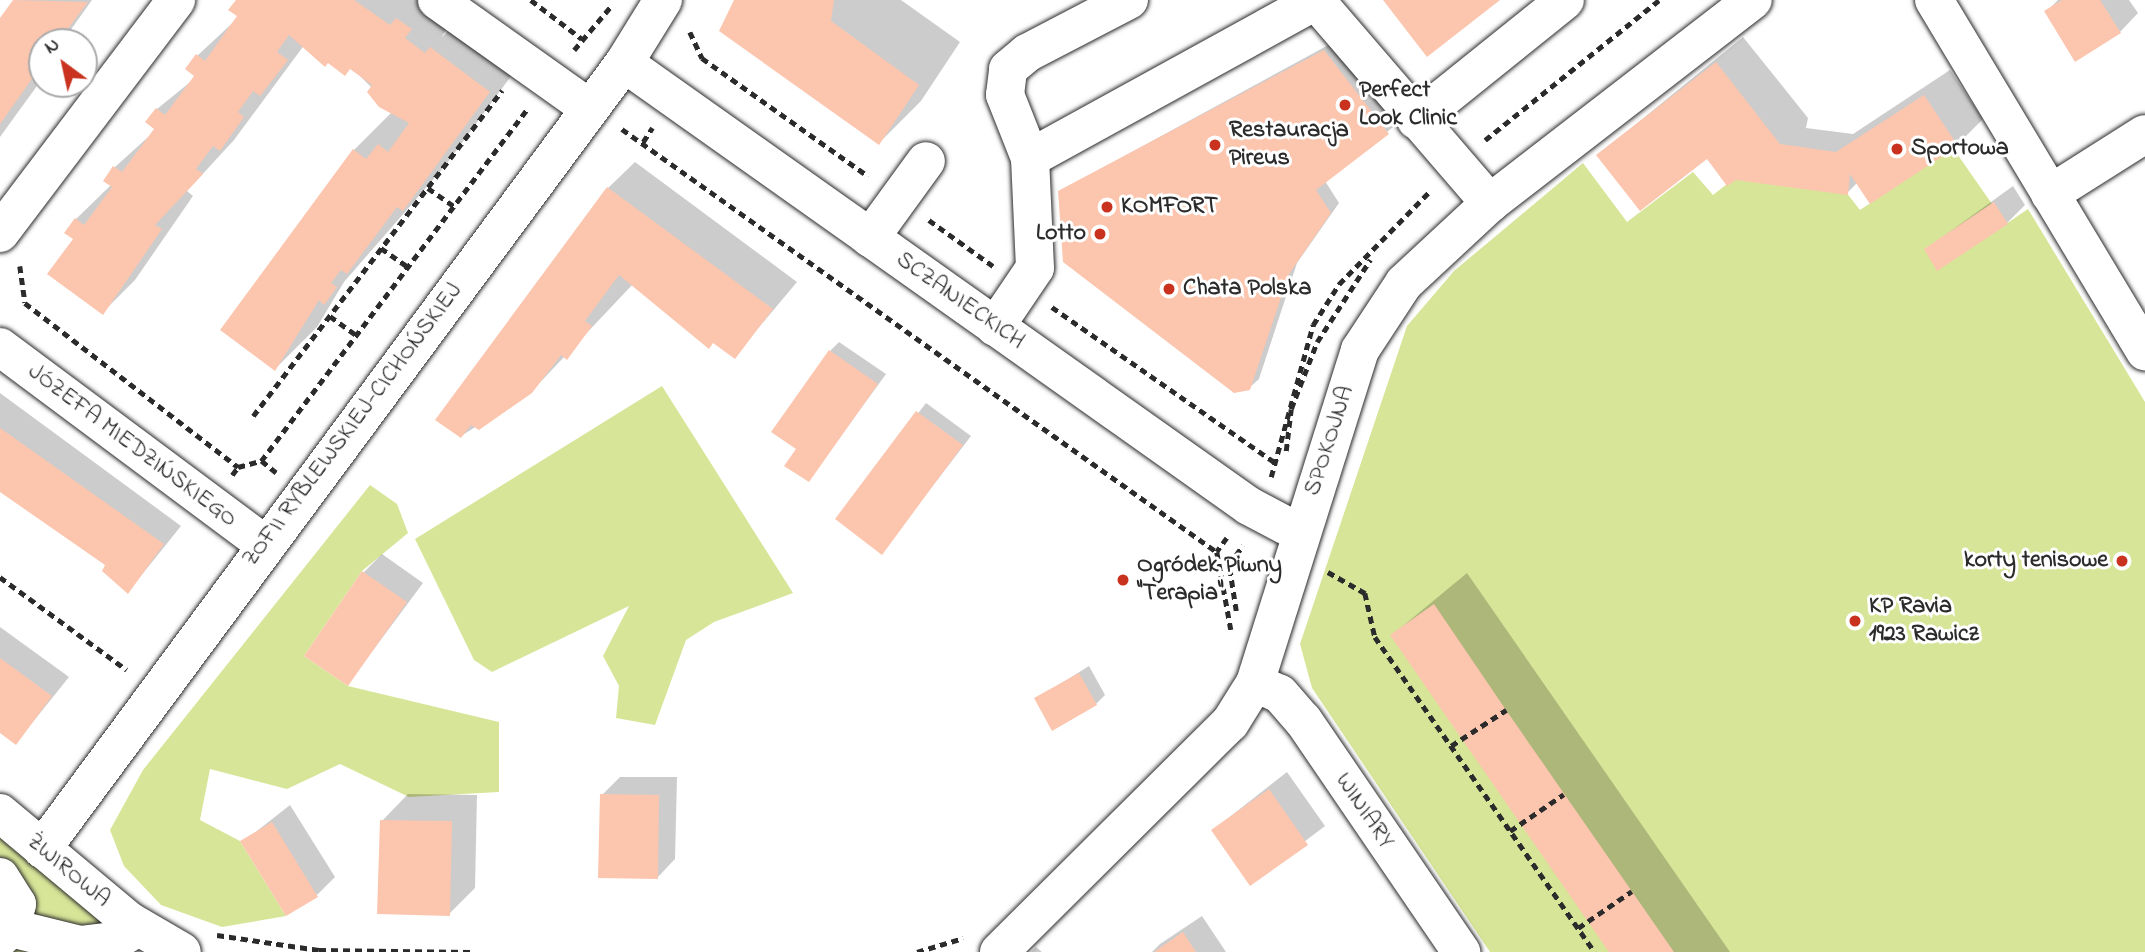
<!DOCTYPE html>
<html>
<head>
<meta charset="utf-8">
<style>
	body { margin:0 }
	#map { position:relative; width:2145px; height:952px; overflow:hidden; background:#fff; font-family:"Indie Flower",sans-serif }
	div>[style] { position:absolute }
	.green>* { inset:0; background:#d7e598 }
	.shadow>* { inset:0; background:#0003 }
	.building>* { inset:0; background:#fcc5ae }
	.path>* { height:4.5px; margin-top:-2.25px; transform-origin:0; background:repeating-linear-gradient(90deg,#2b2b2b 0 7px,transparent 0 12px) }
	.roads { filter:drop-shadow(0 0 2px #2b2b2b) drop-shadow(0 0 2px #2b2b2b) }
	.minor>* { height:38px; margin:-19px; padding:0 19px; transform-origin:19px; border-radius:19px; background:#fff }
	.dots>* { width:19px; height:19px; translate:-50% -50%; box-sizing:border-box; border:4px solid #fff; border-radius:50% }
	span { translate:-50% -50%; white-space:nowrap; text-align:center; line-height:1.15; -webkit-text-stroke:6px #fff; paint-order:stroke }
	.poi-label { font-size:24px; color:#2b2b2b; font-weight:700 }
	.left { translate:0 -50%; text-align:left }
	.right { translate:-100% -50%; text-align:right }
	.street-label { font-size:24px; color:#2b2b2b }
	.north { position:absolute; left:28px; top:28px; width:70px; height:70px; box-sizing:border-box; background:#fff; border:2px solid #aaa; border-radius:50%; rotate:327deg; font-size:19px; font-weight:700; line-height:28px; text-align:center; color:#2b2b2b }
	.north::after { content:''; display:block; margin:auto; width:24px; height:32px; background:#c8321e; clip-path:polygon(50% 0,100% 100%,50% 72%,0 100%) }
</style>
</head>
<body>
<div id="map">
	<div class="green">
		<i style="clip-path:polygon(1953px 148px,2006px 224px,2028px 209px,2145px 402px,2145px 952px,1490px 952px,1312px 688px,1300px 644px,1407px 326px,1454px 271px,1583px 163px,1627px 222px,1693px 172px,1713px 195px,1736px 177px,1846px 192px,1860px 210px)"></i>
		<i style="clip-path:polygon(662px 386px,793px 593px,714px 622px,686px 640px,655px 725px,616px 718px,619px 686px,603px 656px,629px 606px,492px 672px,474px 660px,415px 539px)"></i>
		<i style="clip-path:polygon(370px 485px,397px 504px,408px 533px,362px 571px,304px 656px,348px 686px,499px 722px,499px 792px,409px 797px,340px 764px,287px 789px,210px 769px,200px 820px,240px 841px,286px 916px,222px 927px,161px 905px,124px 866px,110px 830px,143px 770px)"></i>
		<i style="clip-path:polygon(0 813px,129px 921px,112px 952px,0 952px)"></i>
	</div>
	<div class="shadow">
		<i style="clip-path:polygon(15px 0,92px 0,62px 42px,42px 42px,42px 79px,0 137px,0 21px)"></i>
		<i style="clip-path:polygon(238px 0,434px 0,449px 24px,442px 37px,473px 6px,531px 49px,445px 166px,344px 282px,317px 327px,275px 369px,354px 150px,394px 110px,351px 67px,305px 44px,234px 140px,187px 191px,193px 196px,135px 280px,102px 313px,75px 239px,76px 219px,111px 185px,115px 167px,157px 129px,148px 122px,157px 109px,194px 79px,197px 56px,240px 16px)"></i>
		<i style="clip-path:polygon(736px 0,901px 0,960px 42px,921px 101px,879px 143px)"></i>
		<i style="clip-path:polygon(2058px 0,2129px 0,2138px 13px,2120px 32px,2046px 12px)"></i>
		<i style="clip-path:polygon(1743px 37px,1808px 118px,1806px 128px,1853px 134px,1950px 70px,1983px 119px,1957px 145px,1858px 182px,1847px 193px,1707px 156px,1598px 155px)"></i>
		<i style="clip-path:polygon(1334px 42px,1397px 124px,1325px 181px,1339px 203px,1297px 263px,1259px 379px,1249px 388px,1060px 191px)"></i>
		<i style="clip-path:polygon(635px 162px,797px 282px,734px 357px,633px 284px,531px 392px,461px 436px,438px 419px,608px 188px)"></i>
		<i style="clip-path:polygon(2013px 186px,2025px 205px,2007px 223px,1926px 249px)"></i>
		<i style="clip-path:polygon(839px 342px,886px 374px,809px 480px,799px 449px,830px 351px)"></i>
		<i style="clip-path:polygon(0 393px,181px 526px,128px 592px,108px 565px,0 486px)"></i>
		<i style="clip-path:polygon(926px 403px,971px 436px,882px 552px,837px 519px)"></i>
		<i style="clip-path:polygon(382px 554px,423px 583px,348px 684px,364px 572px)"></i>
		<i style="clip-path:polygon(1467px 573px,1730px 952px,1611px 952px,1392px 635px)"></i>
		<i style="clip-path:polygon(0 627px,69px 677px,16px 743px,0 731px)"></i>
		<i style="clip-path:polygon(1089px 666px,1105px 695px,1096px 704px,1036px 699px)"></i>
		<i style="clip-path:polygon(1287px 772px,1325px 826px,1250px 883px,1213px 830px)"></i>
		<i style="clip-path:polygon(620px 777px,677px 777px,675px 859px,657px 878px,602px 795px)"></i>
		<i style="clip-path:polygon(408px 794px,477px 795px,475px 888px,449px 914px,382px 821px)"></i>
		<i style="clip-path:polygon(290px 805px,335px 877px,317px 895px,243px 842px)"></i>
		<i style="clip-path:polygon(1202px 916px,1226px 952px,1152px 952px,1160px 944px)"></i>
		<i style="clip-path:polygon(1036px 947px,1042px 952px,1031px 952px)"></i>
	</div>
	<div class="building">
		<i style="clip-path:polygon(13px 0,88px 2px,58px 42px,42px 42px,42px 65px,0 124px,0 18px)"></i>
		<i style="clip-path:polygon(236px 0,354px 0,390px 25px,396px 18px,412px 29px,405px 38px,425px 53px,430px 47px,490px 92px,403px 211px,397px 207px,347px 274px,341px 270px,331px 283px,337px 287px,324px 305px,319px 300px,275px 371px,220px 330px,353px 149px,366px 159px,378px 144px,388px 152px,409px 123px,379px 107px,367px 92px,372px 85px,350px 69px,345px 76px,328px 63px,325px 67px,289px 35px,277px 52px,288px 60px,260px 96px,253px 91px,238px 112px,244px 117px,220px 151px,213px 146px,196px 169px,203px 174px,155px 225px,162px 229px,103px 315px,47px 274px,73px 239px,64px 233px,75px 218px,84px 225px,112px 187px,103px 181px,113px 166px,122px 172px,154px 129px,145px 122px,156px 108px,165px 115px,194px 76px,185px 69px,196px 54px,205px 61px,237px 16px,228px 10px)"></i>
		<i style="clip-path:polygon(734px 0,834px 0,831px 21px,919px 85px,879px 145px,719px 31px)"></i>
		<i style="clip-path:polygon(1383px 0,1500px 0,1427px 57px)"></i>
		<i style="clip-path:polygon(2062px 0,2100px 0,2121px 33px,2075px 62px,2044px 11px)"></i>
		<i style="clip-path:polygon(1324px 50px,1389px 134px,1316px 190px,1331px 213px,1289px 274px,1250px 390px,1234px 393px,1063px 262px,1058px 191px)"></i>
		<i style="clip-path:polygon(1716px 62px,1780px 144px,1836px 152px,1924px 95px,1958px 146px,1870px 204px,1850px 174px,1848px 195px,1736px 180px,1727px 186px,1707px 159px,1640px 211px,1596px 155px)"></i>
		<i style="clip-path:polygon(607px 187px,773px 309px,735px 359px,713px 343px,709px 349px,619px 275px,585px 321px,592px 326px,567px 360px,561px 355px,532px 393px,479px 430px,471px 425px,461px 438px,435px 420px)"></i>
		<i style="clip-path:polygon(1994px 202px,2008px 224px,1937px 271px,1924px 249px)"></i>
		<i style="clip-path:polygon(829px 350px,878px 384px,809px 482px,784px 466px,796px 449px,771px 432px)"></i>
		<i style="clip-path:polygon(916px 411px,963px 445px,882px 555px,835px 519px)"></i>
		<i style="clip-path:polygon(0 428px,164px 544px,128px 594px,102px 571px,105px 565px,0 492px)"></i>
		<i style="clip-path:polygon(362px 571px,407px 602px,348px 686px,304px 656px)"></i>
		<i style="clip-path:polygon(1434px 604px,1506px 710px,1674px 952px,1609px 952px,1390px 635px)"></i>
		<i style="clip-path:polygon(0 658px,52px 696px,16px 745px,0 733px)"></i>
		<i style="clip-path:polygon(1079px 673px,1097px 705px,1052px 731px,1034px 698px)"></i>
		<i style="clip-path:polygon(1269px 789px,1308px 845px,1250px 886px,1211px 830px)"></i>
		<i style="clip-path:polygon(600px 794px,659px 795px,658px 879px,598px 878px)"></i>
		<i style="clip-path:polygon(380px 820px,452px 821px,450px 916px,377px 914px)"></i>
		<i style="clip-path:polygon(272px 822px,318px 897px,286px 916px,240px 841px)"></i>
		<i style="clip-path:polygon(1183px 932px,1196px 952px,1154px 952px)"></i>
	</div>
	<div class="path">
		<i style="left:531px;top:0;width:64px;rotate:37.4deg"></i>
		<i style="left:690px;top:32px;width:29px;rotate:65deg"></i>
		<i style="left:702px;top:58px;width:204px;rotate:35.4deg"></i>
		<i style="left:574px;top:50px;width:57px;rotate:-49.9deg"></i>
		<i style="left:622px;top:129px;width:730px;rotate:35.41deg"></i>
		<i style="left:1485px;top:140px;width:223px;rotate:-38.8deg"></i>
		<i style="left:643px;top:142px;width:17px;rotate:-57deg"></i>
		<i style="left:428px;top:188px;width:32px;rotate:35deg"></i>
		<i style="left:929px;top:220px;width:79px;rotate:35.7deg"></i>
		<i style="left:381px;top:248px;width:33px;rotate:35deg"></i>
		<i style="left:20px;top:266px;width:37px;rotate:82deg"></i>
		<i style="left:25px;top:303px;width:269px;rotate:37.6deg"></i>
		<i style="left:1052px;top:307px;width:273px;rotate:34.9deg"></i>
		<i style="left:330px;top:316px;width:32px;rotate:36deg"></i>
		<i style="left:253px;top:416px;width:410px;rotate:-52.6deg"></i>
		<i style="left:1286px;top:451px;width:42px;rotate:-83.2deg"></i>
		<i style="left:1291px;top:409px;width:72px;rotate:-68.8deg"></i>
		<i style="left:1317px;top:342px;width:98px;rotate:-57.1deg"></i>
		<i style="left:276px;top:473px;width:19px;rotate:-141deg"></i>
		<i style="left:261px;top:461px;width:441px;rotate:-52.9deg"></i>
		<i style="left:232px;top:475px;width:10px;rotate:-53deg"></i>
		<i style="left:238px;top:467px;width:24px;rotate:-15deg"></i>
		<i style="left:1271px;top:477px;width:158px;rotate:-74.6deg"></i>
		<i style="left:1313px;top:325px;width:49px;rotate:-57.6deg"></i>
		<i style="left:1339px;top:284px;width:130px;rotate:-45.6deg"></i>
		<i style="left:1227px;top:538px;width:17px;rotate:126deg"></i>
		<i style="left:1217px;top:552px;width:79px;rotate:79.8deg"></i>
		<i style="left:1328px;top:572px;width:43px;rotate:29.6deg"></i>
		<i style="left:1365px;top:593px;width:45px;rotate:77.2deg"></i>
		<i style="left:1375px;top:637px;width:384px;rotate:55.1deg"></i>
		<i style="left:0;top:577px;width:157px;rotate:36.2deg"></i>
		<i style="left:1236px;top:611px;width:47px;rotate:-98.7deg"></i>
		<i style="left:1229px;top:565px;width:24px;rotate:-55deg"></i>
		<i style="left:1451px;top:746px;width:66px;rotate:-33.2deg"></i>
		<i style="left:1510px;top:831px;width:65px;rotate:-34.4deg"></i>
		<i style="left:1578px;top:928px;width:65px;rotate:-34.4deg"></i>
		<i style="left:217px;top:935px;width:103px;rotate:8.4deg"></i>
		<i style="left:319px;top:950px;width:152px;rotate:0.8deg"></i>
		<i style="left:917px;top:952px;width:48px;rotate:-16.9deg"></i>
	</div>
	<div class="roads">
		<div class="minor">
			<i style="left:437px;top:0;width:186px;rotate:35.4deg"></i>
			<i style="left:1934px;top:0;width:410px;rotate:59deg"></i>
			<i style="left:624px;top:63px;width:766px;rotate:35.33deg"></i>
			<i style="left:1249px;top:506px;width:58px;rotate:27.9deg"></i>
			<i style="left:1416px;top:120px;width:191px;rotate:-38.8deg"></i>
			<i style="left:1030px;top:158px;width:68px;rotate:-111.6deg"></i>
			<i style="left:1005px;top:95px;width:26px;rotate:-83deg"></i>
			<i style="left:1008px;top:69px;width:25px;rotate:-40deg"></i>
			<i style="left:1027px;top:53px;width:115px;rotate:-27.5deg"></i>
			<i style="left:2050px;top:194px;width:112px;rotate:-32.3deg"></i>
			<i style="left:0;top:233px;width:292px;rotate:-52.9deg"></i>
			<i style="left:870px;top:238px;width:95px;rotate:-54deg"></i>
			<i style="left:995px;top:327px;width:71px;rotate:-55.9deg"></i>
			<i style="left:1035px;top:268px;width:110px;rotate:-92.6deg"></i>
			<i style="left:1030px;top:158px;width:326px;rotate:-28.8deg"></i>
			<i style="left:1316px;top:1px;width:267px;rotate:49.3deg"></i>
			<i style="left:0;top:347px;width:329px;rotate:36.7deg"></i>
			<i style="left:1255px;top:683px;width:27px;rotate:24deg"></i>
			<i style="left:1280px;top:694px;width:35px;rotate:49deg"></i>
			<i style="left:1303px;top:720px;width:281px;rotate:55.7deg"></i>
			<i style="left:0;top:813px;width:168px;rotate:39.9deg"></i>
			<i style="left:129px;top:921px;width:61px;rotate:30.3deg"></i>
			<i style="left:42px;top:849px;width:978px;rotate:-53.48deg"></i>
			<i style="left:624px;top:63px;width:74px;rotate:-58.2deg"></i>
			<i style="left:0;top:877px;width:32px;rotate:58deg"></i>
			<i style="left:17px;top:904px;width:25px;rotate:104deg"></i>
			<i style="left:11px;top:928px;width:15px;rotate:138deg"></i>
			<i style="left:11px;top:928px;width:71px;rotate:13.8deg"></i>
			<i style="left:80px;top:945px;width:35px;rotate:-7deg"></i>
			<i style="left:115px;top:941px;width:27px;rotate:-31deg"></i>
			<i style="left:999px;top:952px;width:325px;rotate:-44.8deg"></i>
			<i style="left:1230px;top:723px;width:47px;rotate:-58deg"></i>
			<i style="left:1255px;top:683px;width:349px;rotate:-72.5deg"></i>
			<i style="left:1360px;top:350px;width:80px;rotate:-56.7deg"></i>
			<i style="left:1404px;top:283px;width:117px;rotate:-42.9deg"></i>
			<i style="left:1490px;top:203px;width:332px;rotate:-37.7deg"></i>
		</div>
	</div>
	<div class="dots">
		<i style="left:1345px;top:105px;background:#c8321e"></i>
		<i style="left:1215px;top:145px;background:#c8321e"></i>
		<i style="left:1897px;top:149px;background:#c8321e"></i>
		<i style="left:1107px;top:207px;background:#c8321e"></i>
		<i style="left:1100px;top:234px;background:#c8321e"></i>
		<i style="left:1169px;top:289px;background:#c8321e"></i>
		<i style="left:2122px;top:561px;background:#c8321e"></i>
		<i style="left:1123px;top:580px;background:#c8321e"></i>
		<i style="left:1855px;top:621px;background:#c8321e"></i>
	</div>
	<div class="poi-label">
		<span class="left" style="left:1359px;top:105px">Perfect<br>Look Clinic</span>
		<span class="left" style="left:1229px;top:145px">Restauracja<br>Pireus</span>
		<span class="left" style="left:1911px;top:149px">Sportowa</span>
		<span class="left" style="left:1121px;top:207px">KOMFORT</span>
		<span class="right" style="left:1086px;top:234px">Lotto</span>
		<span class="left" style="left:1183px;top:289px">Chata Polska</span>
		<span class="right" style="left:2108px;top:561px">korty tenisowe</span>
		<span class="left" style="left:1137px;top:580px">Ogródek Piwny<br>"Terapia"</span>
		<span class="left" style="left:1869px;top:621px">KP Ravia<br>1923 Rawicz</span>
	</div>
	<div class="street-label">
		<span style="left:960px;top:301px;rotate:35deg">SCZANIECKICH</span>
		<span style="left:353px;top:425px;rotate:-53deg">ZOFII RYBLEWSKIEJ-CICHOŃSKIEJ</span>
		<span style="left:1330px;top:441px;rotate:-72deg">SPOKOJNA</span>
		<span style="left:132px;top:446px;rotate:37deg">JÓZEFA MIEDZIŃSKIEGO</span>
		<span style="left:1364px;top:811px;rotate:56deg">WINIARY</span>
		<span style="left:68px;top:871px;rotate:40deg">ŻWIROWA</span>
	</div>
	<div class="north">N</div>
</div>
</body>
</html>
